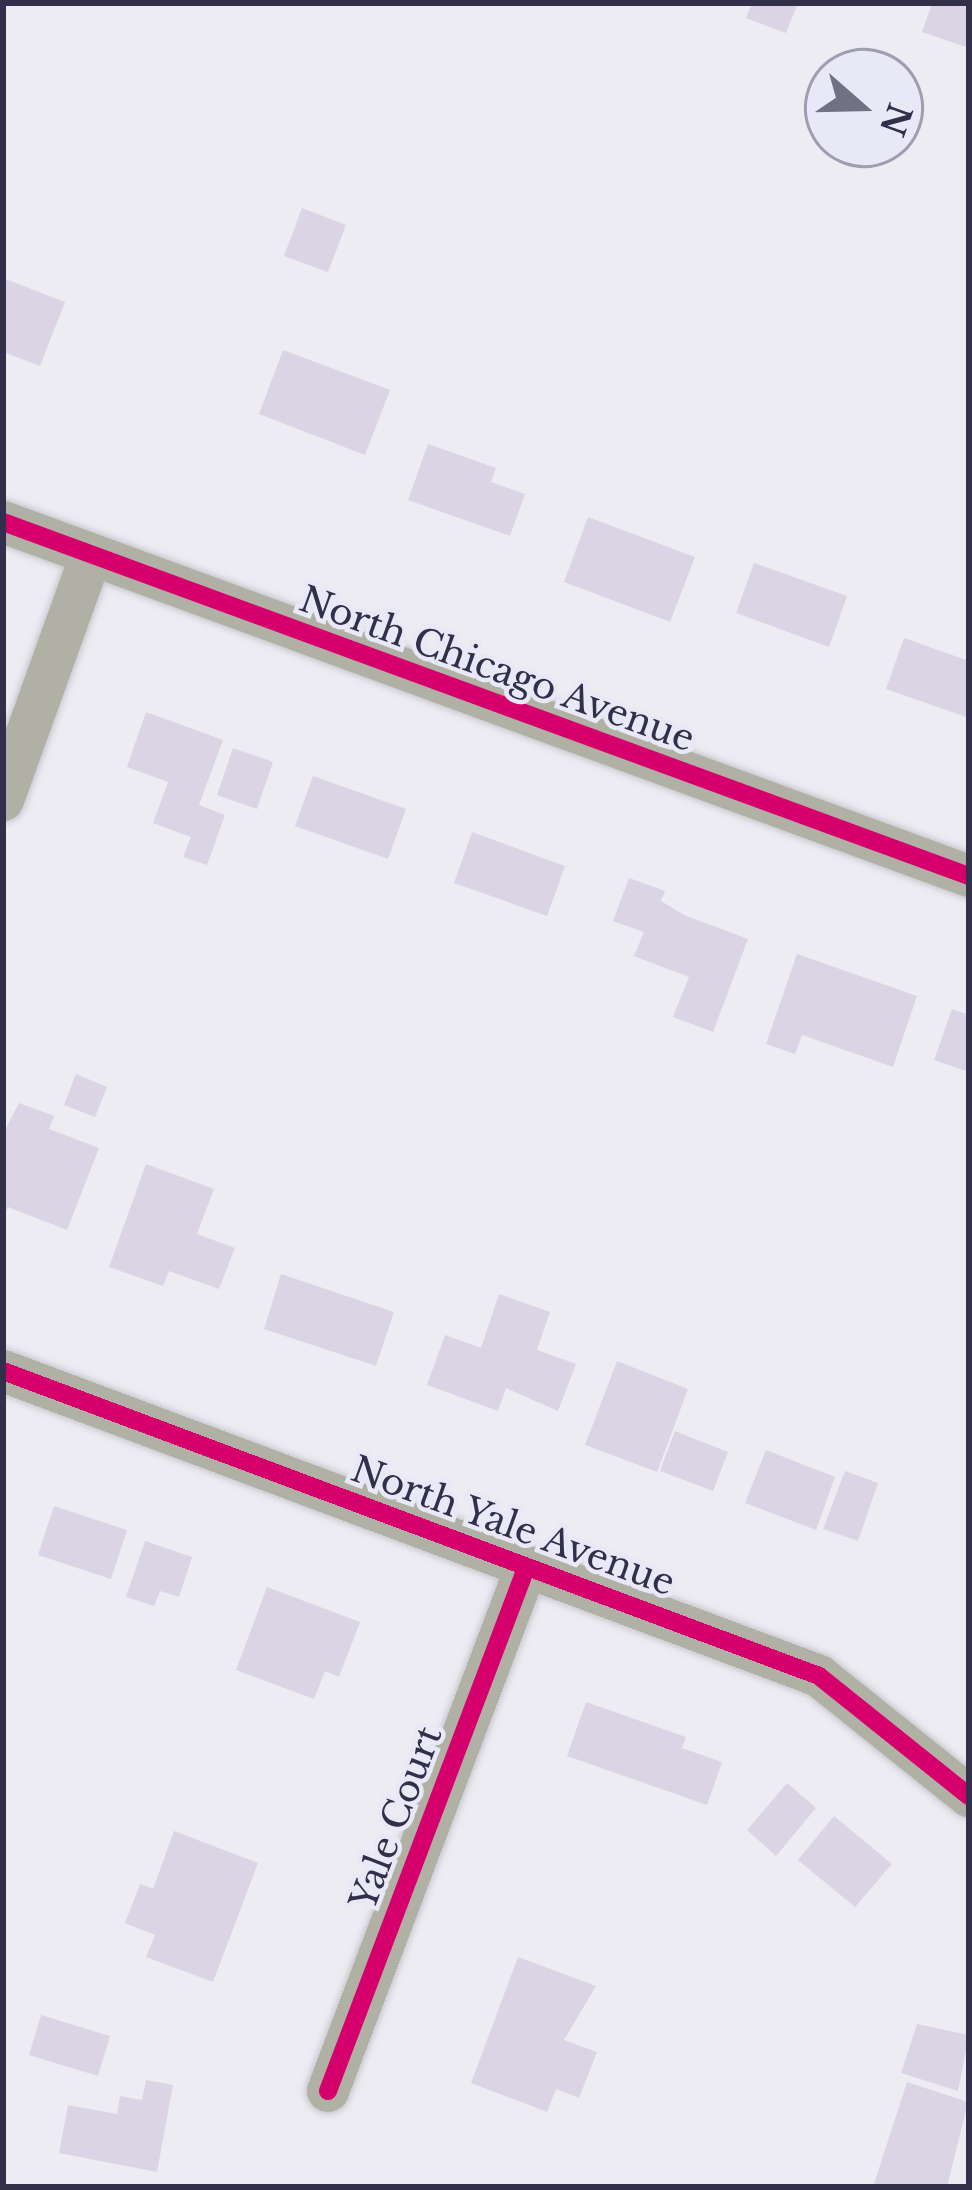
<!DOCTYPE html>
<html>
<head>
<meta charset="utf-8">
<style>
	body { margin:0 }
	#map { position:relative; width:972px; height:2190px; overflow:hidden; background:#ececf2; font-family:"Libre Baskerville",serif }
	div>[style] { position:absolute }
	.building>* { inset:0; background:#dbd4e4 }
	.roads { filter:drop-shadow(0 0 3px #c7c7cf) drop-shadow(0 0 3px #c7c7cf) }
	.minor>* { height:42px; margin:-21px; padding:0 21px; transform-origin:21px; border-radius:21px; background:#b0b0a4 }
	.cycleway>* { height:18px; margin:-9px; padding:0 9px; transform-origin:9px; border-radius:9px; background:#d6006c }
	span { translate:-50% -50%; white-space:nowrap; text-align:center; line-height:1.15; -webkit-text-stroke:9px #e8e8f6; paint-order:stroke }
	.street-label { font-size:36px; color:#312f49 }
	.frame { position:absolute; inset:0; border:6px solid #312f49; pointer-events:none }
	.north { position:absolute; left:804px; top:48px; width:120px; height:120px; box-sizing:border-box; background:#e8e8f6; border:3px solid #9f9eb1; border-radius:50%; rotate:110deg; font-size:33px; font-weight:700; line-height:48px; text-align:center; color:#312f49 }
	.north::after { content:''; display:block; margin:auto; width:42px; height:54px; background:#727184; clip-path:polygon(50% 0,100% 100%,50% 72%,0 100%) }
</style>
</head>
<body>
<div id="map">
	<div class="building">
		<i style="clip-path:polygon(752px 3px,798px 3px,786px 33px,746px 18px)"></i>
		<i style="clip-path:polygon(932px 3px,969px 3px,969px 48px,922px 32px)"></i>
		<i style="clip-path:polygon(302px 208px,346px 225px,328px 272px,284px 256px)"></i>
		<i style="clip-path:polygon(3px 278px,65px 302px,40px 366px,3px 352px)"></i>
		<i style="clip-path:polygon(283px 350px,390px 390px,365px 455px,259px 414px)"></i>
		<i style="clip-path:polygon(428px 444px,496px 468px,491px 482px,525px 494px,510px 536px,408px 500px)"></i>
		<i style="clip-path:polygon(588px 517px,695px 557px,670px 622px,564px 582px)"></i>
		<i style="clip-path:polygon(754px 563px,847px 596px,829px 647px,736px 613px)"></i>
		<i style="clip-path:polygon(904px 638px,969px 661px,969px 718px,886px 689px)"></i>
		<i style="clip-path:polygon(146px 712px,223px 740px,199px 805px,225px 815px,207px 865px,183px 857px,191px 837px,153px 823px,168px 782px,127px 767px)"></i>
		<i style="clip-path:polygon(233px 748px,273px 762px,257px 809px,217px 795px)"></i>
		<i style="clip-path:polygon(313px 776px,406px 809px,388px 859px,295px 826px)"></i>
		<i style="clip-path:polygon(472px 832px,565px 866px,547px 916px,454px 883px)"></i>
		<i style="clip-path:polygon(629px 878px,665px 891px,661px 901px,684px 915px,748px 939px,713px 1032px,673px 1017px,689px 977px,634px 956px,644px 932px,613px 921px)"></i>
		<i style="clip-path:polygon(797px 954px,917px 996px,893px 1067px,802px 1035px,795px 1054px,766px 1044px)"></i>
		<i style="clip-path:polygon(952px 1009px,969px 1015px,969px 1072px,934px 1060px)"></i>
		<i style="clip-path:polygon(76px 1074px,107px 1087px,95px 1117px,64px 1105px)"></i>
		<i style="clip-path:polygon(19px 1103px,54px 1116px,49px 1129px,99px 1148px,67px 1230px,8px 1207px,3px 1220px,3px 1134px)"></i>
		<i style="clip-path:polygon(146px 1164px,214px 1189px,197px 1234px,235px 1248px,219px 1289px,169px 1271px,163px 1286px,109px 1267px)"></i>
		<i style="clip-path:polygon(281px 1274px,394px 1312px,376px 1366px,264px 1329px)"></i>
		<i style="clip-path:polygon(499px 1294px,550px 1312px,537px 1350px,576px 1364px,558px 1411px,506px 1388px,498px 1411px,427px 1385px,445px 1335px,481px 1348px)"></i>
		<i style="clip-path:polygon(617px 1361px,688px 1389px,657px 1472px,585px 1445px)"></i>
		<i style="clip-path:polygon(675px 1431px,728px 1452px,713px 1491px,660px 1471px)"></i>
		<i style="clip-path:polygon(766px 1450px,835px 1477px,816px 1530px,745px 1503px)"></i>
		<i style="clip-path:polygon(845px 1471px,878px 1483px,858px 1541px,823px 1529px)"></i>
		<i style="clip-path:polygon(54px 1506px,127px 1530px,111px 1579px,38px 1555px)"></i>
		<i style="clip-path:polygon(145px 1541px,192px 1557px,179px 1597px,160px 1591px,154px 1606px,126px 1597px)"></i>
		<i style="clip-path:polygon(267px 1587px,360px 1622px,339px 1677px,325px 1671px,314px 1699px,236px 1670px)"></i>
		<i style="clip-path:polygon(586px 1702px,686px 1737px,682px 1748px,722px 1762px,707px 1805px,567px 1756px)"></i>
		<i style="clip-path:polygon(787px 1783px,816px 1808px,776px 1856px,747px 1830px)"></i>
		<i style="clip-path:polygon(834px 1816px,892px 1864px,855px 1907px,798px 1860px)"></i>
		<i style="clip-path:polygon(174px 1831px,258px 1863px,213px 1982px,146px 1957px,155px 1935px,125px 1923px,140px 1884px,153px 1889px)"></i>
		<i style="clip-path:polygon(518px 1957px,596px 1986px,564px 2040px,597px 2052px,579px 2098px,556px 2089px,547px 2112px,471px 2083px)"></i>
		<i style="clip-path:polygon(41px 2015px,110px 2036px,98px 2076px,29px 2055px)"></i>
		<i style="clip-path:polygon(917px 2024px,969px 2035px,958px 2091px,901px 2073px)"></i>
		<i style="clip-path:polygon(146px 2080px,173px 2085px,157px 2172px,59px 2153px,68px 2105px,117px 2114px,120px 2096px,142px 2100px)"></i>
		<i style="clip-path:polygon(907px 2082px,968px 2102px,947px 2187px,873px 2187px)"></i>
	</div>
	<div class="roads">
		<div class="minor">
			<i style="left:3px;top:522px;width:1029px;rotate:20.13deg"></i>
			<i style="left:3px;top:800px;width:260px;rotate:-70.2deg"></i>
			<i style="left:3px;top:1371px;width:871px;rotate:20.49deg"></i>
			<i style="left:819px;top:1676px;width:192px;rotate:38.7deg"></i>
			<i style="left:328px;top:2091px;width:559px;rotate:-69.26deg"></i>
		</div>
	</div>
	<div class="cycleway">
		<i style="left:3px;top:522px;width:1029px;rotate:20.13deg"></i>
		<i style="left:3px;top:1371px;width:871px;rotate:20.49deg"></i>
		<i style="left:819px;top:1676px;width:192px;rotate:38.7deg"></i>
		<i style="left:328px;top:2091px;width:559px;rotate:-69.26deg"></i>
	</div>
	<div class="street-label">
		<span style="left:497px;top:669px;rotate:20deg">North Chicago Avenue</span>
		<span style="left:513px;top:1526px;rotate:20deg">North Yale Avenue</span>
		<span style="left:396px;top:1818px;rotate:-69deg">Yale Court</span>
	</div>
	<div class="frame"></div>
	<div class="north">N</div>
</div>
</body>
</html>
